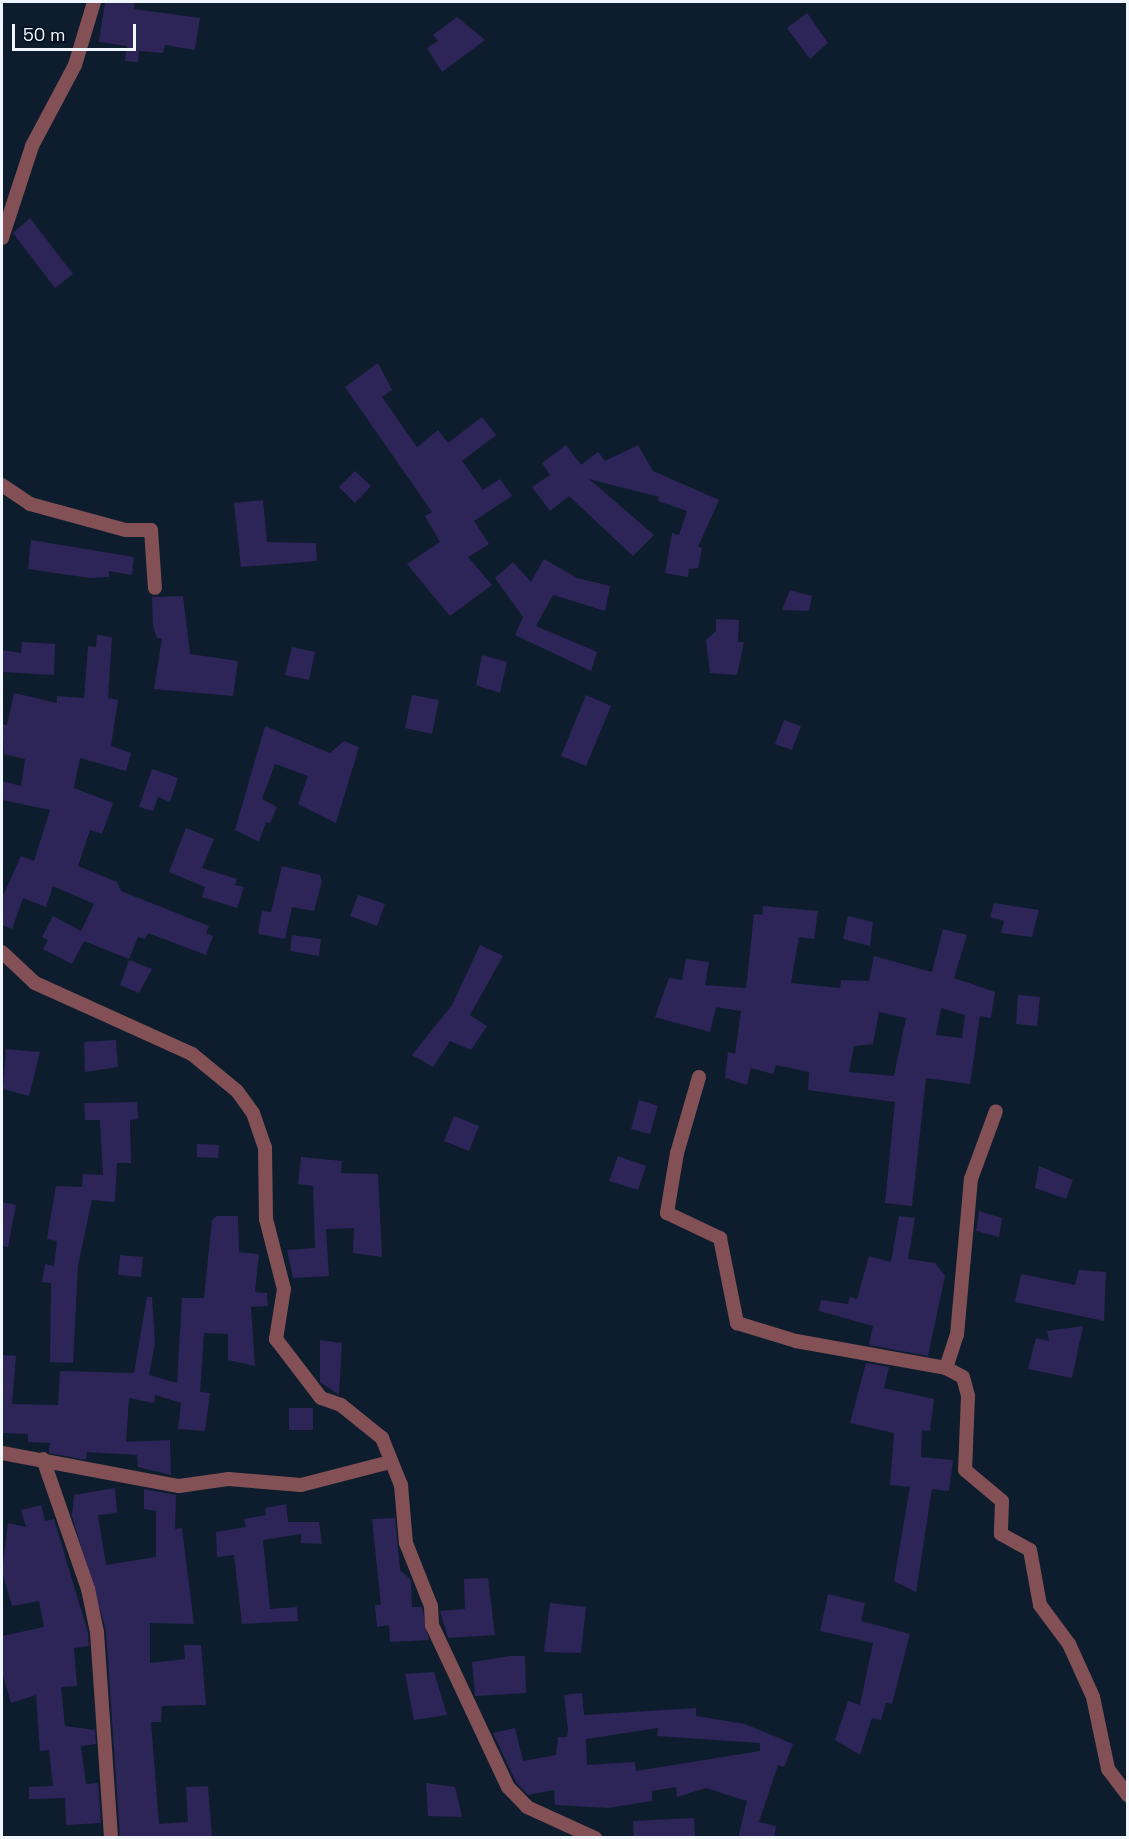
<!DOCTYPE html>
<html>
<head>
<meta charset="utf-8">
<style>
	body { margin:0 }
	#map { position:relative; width:1129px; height:1839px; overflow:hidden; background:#0e1d2e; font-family:"Space Grotesk",sans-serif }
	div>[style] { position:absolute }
	.building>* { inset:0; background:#2d2457 }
	.street>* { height:14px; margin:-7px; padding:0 7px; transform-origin:7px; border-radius:7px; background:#835155 }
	span { translate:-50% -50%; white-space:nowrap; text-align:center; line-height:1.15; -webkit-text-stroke:4.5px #061324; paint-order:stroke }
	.frame { position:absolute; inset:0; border:3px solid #f0f6fd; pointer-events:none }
	.scale { position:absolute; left:12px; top:24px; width:124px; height:27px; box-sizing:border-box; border:3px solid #f0f6fd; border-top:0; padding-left:8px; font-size:18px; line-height:21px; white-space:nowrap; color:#f0f6fd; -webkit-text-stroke:4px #061324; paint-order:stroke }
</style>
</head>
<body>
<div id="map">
	<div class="building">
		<i style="clip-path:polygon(105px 2px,135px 2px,134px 9px,200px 18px,195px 50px,165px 45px,163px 53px,139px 51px,138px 62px,125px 61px,127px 46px,99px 42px)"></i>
		<i style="clip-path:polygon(807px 13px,828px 43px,810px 59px,787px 28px)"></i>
		<i style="clip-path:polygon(457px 17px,485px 40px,442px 72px,427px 48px,438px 41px,433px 35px)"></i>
		<i style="clip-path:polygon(30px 218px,73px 274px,55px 288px,13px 233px)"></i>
		<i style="clip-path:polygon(378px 363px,392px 390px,382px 397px,417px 447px,438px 430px,448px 443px,482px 417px,496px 435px,462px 461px,483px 490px,500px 479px,512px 496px,474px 521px,489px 544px,468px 557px,492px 585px,450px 616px,407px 564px,440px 542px,425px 516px,432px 512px,345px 387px)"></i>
		<i style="clip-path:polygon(566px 445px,581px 465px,598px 452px,605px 461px,638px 445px,653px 471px,719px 500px,698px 547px,702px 548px,698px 568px,689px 569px,688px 577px,665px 573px,672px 533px,679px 535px,687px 511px,658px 501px,659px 497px,589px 479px,654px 535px,633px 556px,569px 496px,550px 511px,532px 487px,550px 475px,542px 463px)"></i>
		<i style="clip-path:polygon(355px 471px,371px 486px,355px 503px,339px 487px)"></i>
		<i style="clip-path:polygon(263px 500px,267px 542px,316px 543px,317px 561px,241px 567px,234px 503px)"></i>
		<i style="clip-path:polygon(31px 540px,134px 557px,132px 575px,109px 571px,109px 577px,90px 578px,28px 569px)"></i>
		<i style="clip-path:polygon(544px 559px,577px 578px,610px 586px,605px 611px,553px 595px,536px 626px,597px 652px,591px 671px,515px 635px,523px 617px,495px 578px,513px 562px,531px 582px)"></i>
		<i style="clip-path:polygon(790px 590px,812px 596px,809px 611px,782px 610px)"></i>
		<i style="clip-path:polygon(183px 596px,190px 654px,238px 661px,233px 696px,154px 689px,162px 638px,157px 638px,153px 626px,152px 597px)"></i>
		<i style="clip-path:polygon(716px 619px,739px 620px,738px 642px,744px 642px,737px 675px,710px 673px,706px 640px,716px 631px)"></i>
		<i style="clip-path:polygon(97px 635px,112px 637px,108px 698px,118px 700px,111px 746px,131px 753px,126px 771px,80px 758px,74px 788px,113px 803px,102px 834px,90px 830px,78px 866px,117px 882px,121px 891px,209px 926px,206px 933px,213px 936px,206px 955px,148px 933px,145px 939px,138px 937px,129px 959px,84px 941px,72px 964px,43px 949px,48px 940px,42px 937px,53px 916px,81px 931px,94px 904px,53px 886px,46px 907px,23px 898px,12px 929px,2px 925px,2px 898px,21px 856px,34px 861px,50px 810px,2px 800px,2px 781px,21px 786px,25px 759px,4px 754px,2px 724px,7px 725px,14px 693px,57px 703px,57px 696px,84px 698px,88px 646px,96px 647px)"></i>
		<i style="clip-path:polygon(22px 642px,55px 644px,54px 675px,2px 672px,2px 650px,21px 653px)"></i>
		<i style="clip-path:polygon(292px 647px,315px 652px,309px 680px,285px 675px)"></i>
		<i style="clip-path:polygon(482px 655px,507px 662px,500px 693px,476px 685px)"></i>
		<i style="clip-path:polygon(412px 695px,439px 700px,432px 734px,405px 728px)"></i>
		<i style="clip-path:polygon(586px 695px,611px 706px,586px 766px,561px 756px)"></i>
		<i style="clip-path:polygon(784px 720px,801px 726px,792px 750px,775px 744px)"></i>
		<i style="clip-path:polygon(265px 726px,330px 753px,344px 741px,359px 747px,336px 823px,298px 804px,308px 776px,275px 764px,262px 799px,277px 807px,270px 823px,266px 822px,259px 842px,235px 830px)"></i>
		<i style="clip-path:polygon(152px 769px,178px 778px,170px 802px,158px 797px,153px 811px,139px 807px)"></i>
		<i style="clip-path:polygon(186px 828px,214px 839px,202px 868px,237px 879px,235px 885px,244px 887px,237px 908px,202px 897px,205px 887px,169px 872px)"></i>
		<i style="clip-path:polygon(282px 866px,320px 875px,322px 881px,314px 911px,292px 907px,285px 939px,258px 934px,262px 911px,271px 912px)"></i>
		<i style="clip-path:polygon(358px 895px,385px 904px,377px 926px,350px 916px)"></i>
		<i style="clip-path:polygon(994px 903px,1039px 910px,1032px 937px,1001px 933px,1004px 921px,990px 917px)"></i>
		<i style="clip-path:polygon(evenodd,763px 906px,818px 911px,814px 939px,799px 937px,791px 983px,840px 988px,841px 980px,869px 981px,874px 956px,932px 972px,943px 929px,967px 935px,954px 978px,995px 992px,991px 1018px,980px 1016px,970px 1084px,926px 1078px,912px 1206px,885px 1203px,895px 1102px,808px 1090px,809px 1072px,776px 1065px,773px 1074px,751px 1068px,747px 1085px,725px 1078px,728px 1052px,735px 1054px,741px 1011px,716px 1007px,710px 1032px,655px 1017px,669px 978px,682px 980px,686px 959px,709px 962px,705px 985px,746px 988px,754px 914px,762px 915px,763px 906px,941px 1008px,965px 1015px,962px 1038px,936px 1035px,941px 1008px,763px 906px,879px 1012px,906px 1018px,894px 1076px,849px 1072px,854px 1046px,873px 1044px,879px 1012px)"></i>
		<i style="clip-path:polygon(848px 916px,873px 922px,870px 946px,843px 939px)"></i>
		<i style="clip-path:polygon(292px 935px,321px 939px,319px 956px,290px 951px)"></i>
		<i style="clip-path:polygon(480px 945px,503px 956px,470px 1015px,487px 1026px,471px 1050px,450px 1041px,433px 1067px,412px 1055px,452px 1005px)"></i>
		<i style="clip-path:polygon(129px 960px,152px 969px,139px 993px,120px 985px)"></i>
		<i style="clip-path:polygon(1018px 995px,1040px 997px,1037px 1026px,1016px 1024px)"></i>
		<i style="clip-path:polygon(116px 1040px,118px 1067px,85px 1072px,84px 1042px)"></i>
		<i style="clip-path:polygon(6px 1049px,40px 1052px,29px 1096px,3px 1089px)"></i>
		<i style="clip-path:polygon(639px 1100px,658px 1106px,650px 1134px,631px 1129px)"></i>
		<i style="clip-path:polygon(137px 1102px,138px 1119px,130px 1120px,131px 1163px,117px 1163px,115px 1202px,92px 1200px,78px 1265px,73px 1363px,50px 1362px,51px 1283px,42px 1282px,45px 1264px,54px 1266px,57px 1241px,47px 1239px,56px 1186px,82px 1187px,83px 1174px,103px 1175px,100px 1120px,85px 1120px,84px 1103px)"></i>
		<i style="clip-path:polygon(454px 1116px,479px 1126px,469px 1151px,444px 1141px)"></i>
		<i style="clip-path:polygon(197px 1144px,219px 1145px,218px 1158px,197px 1157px)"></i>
		<i style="clip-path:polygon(618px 1156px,646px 1166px,638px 1190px,609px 1181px)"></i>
		<i style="clip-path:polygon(301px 1157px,342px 1161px,341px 1173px,378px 1174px,382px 1257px,353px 1253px,354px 1228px,326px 1229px,329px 1276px,293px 1278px,287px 1250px,315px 1248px,313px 1186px,298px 1184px)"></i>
		<i style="clip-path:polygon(1039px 1166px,1073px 1180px,1066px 1199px,1035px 1188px)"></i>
		<i style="clip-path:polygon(2px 1202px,16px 1205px,8px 1247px,2px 1246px)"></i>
		<i style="clip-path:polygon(979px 1211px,1002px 1218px,999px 1237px,976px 1231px)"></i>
		<i style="clip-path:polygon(217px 1216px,238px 1216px,239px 1252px,259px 1254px,255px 1292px,267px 1293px,268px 1306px,251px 1307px,255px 1366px,228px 1360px,228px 1334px,204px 1333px,200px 1392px,210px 1393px,205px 1431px,178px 1429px,181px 1403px,155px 1395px,154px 1403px,129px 1398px,126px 1442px,170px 1440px,171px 1475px,138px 1467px,137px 1455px,87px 1452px,86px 1460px,49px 1453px,50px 1443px,28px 1442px,28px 1434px,2px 1433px,2px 1355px,16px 1356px,12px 1404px,58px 1405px,60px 1371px,134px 1373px,147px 1297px,152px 1297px,155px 1343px,149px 1375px,177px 1383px,182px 1298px,204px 1298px,212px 1220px)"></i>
		<i style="clip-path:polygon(899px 1216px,915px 1218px,908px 1259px,935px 1263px,945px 1276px,928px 1356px,869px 1345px,873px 1326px,819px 1311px,821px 1300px,848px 1304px,850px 1297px,857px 1299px,869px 1256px,891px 1262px)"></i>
		<i style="clip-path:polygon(120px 1255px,143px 1257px,141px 1277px,118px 1275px)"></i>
		<i style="clip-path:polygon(1079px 1270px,1106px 1272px,1104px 1321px,1015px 1302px,1021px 1274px,1075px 1285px)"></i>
		<i style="clip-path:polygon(1083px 1326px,1072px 1378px,1028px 1369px,1036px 1338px,1049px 1341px,1047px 1331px)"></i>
		<i style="clip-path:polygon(320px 1340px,342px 1343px,339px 1395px,320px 1382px)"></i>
		<i style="clip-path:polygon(866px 1363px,889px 1367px,884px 1388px,934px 1399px,930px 1431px,922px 1430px,921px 1457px,953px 1460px,949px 1491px,932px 1489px,916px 1592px,894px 1581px,910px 1487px,890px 1485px,894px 1433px,850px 1423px)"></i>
		<i style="clip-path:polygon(289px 1408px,313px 1408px,313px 1430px,289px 1430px)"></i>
		<i style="clip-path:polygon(115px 1488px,117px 1513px,98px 1515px,106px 1565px,156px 1557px,156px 1511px,144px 1509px,144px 1489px,176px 1495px,175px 1529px,182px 1528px,194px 1624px,150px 1623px,150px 1663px,185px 1659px,184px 1645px,201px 1645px,206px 1705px,162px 1706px,161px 1722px,151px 1722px,159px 1824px,188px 1822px,186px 1787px,208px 1786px,212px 1838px,120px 1838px,106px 1630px,72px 1516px,74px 1495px)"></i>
		<i style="clip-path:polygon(286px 1504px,288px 1522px,319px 1522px,322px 1544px,301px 1543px,301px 1534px,263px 1540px,270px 1609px,297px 1607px,298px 1621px,242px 1624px,234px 1555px,217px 1557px,216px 1532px,246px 1527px,244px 1519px,266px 1515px,265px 1508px)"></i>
		<i style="clip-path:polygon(41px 1505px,45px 1521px,54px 1519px,88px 1633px,89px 1646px,74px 1648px,77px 1686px,61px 1687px,65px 1726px,95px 1730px,96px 1744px,81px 1746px,86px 1784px,98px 1783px,101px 1823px,66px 1825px,65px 1798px,29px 1799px,29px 1787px,53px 1786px,49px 1750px,40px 1751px,36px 1695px,11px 1703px,2px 1672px,2px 1636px,44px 1627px,39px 1601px,12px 1606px,2px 1572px,8px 1523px,26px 1527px,21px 1510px)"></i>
		<i style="clip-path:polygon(395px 1518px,400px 1570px,411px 1580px,412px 1607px,422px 1607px,429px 1640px,390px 1642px,389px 1625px,377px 1627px,375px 1605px,381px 1605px,372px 1519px)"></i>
		<i style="clip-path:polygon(488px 1578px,495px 1635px,448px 1638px,440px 1611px,465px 1609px,464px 1579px)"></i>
		<i style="clip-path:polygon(828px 1594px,865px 1603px,861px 1621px,910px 1634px,892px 1704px,886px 1703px,881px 1720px,872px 1718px,860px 1755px,835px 1740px,848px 1701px,860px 1705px,873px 1643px,820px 1631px)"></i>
		<i style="clip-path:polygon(550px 1603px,586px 1607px,581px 1653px,544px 1652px)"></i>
		<i style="clip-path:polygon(510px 1656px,525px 1656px,526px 1693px,475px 1696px,472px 1662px)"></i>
		<i style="clip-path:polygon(434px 1672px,447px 1715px,414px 1720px,405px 1674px)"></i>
		<i style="clip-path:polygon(evenodd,582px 1693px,584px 1715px,696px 1708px,696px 1716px,745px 1724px,793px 1744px,784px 1767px,778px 1765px,759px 1822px,776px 1826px,774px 1838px,738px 1838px,747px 1801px,706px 1788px,677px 1797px,676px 1787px,652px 1791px,652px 1801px,608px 1808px,555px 1805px,554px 1790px,528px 1795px,516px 1782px,493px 1733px,515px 1728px,523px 1761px,556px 1755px,558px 1737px,567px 1737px,568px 1730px,564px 1695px,582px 1693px,658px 1728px,657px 1736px,760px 1743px,760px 1751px,636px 1771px,635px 1762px,587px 1765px,586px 1739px,658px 1728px)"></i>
		<i style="clip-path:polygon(426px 1783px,455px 1787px,462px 1817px,428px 1816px)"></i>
		<i style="clip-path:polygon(694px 1818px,695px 1838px,634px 1838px,633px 1821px)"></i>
	</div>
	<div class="street">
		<i style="left:2px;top:238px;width:97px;rotate:-71.9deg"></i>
		<i style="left:32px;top:146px;width:92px;rotate:-62deg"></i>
		<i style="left:75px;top:65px;width:66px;rotate:-73.2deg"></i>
		<i style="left:2px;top:485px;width:34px;rotate:34deg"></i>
		<i style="left:30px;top:504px;width:99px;rotate:15.2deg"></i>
		<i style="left:126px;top:530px;width:25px"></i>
		<i style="left:151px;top:530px;width:58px;rotate:86.1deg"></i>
		<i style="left:2px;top:952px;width:45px;rotate:43.2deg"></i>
		<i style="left:35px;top:983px;width:172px;rotate:24.3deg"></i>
		<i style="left:192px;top:1054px;width:58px;rotate:39.4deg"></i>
		<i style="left:237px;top:1091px;width:27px;rotate:54deg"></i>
		<i style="left:253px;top:1113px;width:36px;rotate:71deg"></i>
		<i style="left:265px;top:1147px;width:72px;rotate:89.2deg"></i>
		<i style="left:266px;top:1219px;width:72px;rotate:75.6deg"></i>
		<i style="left:284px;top:1289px;width:51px;rotate:99.1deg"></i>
		<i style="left:276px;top:1339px;width:74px;rotate:52.7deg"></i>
		<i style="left:321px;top:1398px;width:21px;rotate:19deg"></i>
		<i style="left:341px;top:1405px;width:53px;rotate:38.8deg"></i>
		<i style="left:382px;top:1438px;width:51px;rotate:68deg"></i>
		<i style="left:401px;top:1485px;width:58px;rotate:85.1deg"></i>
		<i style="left:406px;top:1543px;width:68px;rotate:68.4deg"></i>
		<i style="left:431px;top:1606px;width:19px;rotate:87deg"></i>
		<i style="left:432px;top:1625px;width:179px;rotate:64.9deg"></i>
		<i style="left:508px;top:1787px;width:28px;rotate:46deg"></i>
		<i style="left:527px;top:1807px;width:75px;rotate:24.5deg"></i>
		<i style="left:699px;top:1077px;width:79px;rotate:106.1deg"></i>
		<i style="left:677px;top:1153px;width:61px;rotate:99.5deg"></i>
		<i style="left:667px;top:1213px;width:59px;rotate:25.3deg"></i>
		<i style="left:720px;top:1238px;width:87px;rotate:78.7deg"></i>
		<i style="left:737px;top:1323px;width:62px;rotate:17deg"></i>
		<i style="left:796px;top:1341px;width:152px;rotate:10.2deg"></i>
		<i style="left:946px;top:1368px;width:19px;rotate:28deg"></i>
		<i style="left:963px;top:1377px;width:20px;rotate:75deg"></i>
		<i style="left:968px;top:1396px;width:74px;rotate:92.3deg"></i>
		<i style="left:965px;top:1470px;width:48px;rotate:40deg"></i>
		<i style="left:1002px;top:1501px;width:33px;rotate:92deg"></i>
		<i style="left:1001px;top:1534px;width:33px;rotate:29deg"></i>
		<i style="left:1030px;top:1550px;width:56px;rotate:79.7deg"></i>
		<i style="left:1040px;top:1605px;width:49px;rotate:53.4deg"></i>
		<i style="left:1069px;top:1644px;width:58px;rotate:65.6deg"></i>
		<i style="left:1093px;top:1697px;width:74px;rotate:78.2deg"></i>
		<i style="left:1108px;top:1769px;width:34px;rotate:53deg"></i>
		<i style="left:946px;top:1368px;width:35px;rotate:-72deg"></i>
		<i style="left:957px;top:1335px;width:157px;rotate:-84.9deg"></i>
		<i style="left:971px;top:1179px;width:72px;rotate:-69.8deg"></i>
		<i style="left:2px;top:1453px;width:180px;rotate:10.6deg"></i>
		<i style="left:179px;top:1486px;width:49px;rotate:-8.1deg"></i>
		<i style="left:228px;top:1479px;width:73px;rotate:4.7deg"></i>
		<i style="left:301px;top:1485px;width:92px;rotate:-14.5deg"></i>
		<i style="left:43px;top:1459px;width:138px;rotate:70.9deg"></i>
		<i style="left:88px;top:1589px;width:44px;rotate:78.2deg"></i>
		<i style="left:97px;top:1632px;width:206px;rotate:86.1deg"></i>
	</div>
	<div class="frame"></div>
	<div class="scale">50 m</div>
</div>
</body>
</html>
